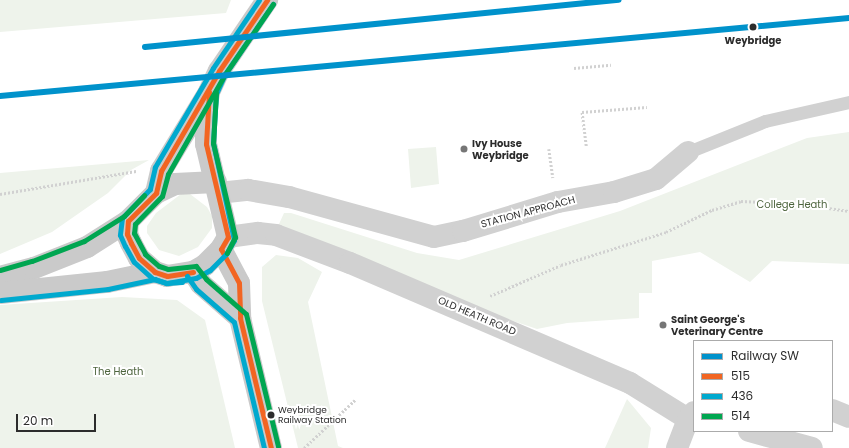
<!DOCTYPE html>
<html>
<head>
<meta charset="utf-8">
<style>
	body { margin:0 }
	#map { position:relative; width:849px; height:448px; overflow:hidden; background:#fff; font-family:Poppins,sans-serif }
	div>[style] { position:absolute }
	.green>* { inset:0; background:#eef3eb }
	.path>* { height:2.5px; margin-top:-1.25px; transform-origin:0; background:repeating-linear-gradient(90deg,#d1d1d1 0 2px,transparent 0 4px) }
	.service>* { height:13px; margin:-6.5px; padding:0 6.5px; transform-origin:6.5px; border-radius:6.5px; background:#d1d1d1 }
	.minor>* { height:22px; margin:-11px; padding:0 11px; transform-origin:11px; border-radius:11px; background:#d1d1d1 }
	.secondary>* { height:22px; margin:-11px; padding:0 11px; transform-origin:11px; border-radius:11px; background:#cacaca }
	.bus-1>* { height:5px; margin:-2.5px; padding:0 2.5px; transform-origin:2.5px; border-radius:2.5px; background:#f26522 }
	.bus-2>* { height:5px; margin:-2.5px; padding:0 2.5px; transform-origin:2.5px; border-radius:2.5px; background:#00a9ce }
	.bus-3>* { height:5px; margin:-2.5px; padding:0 2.5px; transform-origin:2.5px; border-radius:2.5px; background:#00a651 }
	.rail-1>* { height:6px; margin:-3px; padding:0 3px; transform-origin:3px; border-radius:3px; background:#0092cb }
	.dots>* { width:11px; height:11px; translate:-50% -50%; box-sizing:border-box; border:2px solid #fff; border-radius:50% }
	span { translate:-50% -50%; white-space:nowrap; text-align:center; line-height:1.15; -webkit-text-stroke:4px #fff; paint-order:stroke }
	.bus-label { font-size:9px; color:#2c2c2c }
	.left { translate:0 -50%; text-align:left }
	.stop-label { font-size:10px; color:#2c2c2c; font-weight:700 }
	.poi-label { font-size:10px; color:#2c2c2c; font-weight:700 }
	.park-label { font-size:10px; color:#4d643d }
	.street-label { font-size:10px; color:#2c2c2c }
	.legend { position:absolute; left:693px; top:340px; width:140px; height:92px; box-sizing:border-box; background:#fff; border:1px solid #ababab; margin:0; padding:5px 7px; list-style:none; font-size:12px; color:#2c2c2c }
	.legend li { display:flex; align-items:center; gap:8px; height:20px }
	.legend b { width:20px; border:1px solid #ababab }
	.scale { position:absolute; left:16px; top:414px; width:80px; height:18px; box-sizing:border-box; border:2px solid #2c2c2c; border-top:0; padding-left:5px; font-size:12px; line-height:14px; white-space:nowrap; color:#2c2c2c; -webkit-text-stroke:3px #fff; paint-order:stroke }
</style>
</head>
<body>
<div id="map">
	<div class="green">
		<i style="clip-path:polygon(0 0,231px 0,226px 13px,0 32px)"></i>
		<i style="clip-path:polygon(849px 132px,849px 264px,772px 261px,750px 282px,700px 252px,652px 261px,652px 293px,639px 293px,639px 318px,567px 323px,537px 329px,463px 304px,284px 229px,279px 224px,284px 213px,291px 213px,417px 253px,459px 260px,620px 211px,807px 138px)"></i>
		<i style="clip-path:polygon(436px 147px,439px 184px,411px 188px,408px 149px)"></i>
		<i style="clip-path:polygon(149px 160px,131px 170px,108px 193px,52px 232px,0 254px,0 173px)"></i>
		<i style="clip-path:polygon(181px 194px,190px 194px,207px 207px,212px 216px,212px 228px,198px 247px,179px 256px,159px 250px,147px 233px,147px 226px,156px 213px)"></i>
		<i style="clip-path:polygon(276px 255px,298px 258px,322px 272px,308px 302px,338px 446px,343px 448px,298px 448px,262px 301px,262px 267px)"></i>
		<i style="clip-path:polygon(122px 297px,177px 300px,205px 320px,235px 448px,0 448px,0 305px)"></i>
		<i style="clip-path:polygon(627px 399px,651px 428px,648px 448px,605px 448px)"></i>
	</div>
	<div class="path">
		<i style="left:574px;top:68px;width:37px;rotate:-5deg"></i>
		<i style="left:586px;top:146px;width:34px;rotate:-97deg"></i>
		<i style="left:582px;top:112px;width:65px;rotate:-4.4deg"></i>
		<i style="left:549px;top:149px;width:29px;rotate:82deg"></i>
		<i style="left:0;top:194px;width:138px;rotate:-9.6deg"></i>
		<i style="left:490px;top:296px;width:77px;rotate:-23.6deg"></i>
		<i style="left:561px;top:265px;width:110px;rotate:-17.4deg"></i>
		<i style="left:666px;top:232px;width:51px;rotate:-25.6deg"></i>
		<i style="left:712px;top:210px;width:30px;rotate:-17deg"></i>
		<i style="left:741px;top:201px;width:53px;rotate:2.2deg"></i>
		<i style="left:794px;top:203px;width:56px;rotate:8.3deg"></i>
		<i style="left:304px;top:448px;width:70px;rotate:-43.3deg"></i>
	</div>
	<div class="service">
		<i style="left:688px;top:152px;width:83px;rotate:-21.9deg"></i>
		<i style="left:765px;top:121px;width:86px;rotate:-12.7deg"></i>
	</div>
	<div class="minor">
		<i style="left:218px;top:193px;width:30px;rotate:-6deg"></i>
		<i style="left:248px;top:190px;width:42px;rotate:9.7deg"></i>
		<i style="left:289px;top:197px;width:150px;rotate:15.4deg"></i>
		<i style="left:434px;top:237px;width:30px;rotate:-12deg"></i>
		<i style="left:463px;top:231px;width:99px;rotate:-17deg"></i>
		<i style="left:558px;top:202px;width:57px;rotate:-10.1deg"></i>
		<i style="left:614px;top:192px;width:44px;rotate:-17.2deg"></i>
		<i style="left:656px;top:179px;width:42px;rotate:-40.2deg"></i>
		<i style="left:228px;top:237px;width:30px;rotate:-8deg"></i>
		<i style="left:258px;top:233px;width:18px;rotate:6deg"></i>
		<i style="left:276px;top:235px;width:79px;rotate:20.7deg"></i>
		<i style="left:350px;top:263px;width:305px;rotate:23.2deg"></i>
		<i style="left:630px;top:383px;width:68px;rotate:31.8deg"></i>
		<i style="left:832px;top:410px;width:18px;rotate:22deg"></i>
		<i style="left:749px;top:431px;width:65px;rotate:15.1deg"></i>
		<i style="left:677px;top:448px;width:31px;rotate:-69deg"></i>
		<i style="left:688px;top:419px;width:9px;rotate:-49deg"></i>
	</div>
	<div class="secondary">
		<i style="left:156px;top:193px;width:23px;rotate:-77deg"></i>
		<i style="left:161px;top:171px;width:92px;rotate:-58.7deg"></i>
		<i style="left:209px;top:92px;width:23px;rotate:-65deg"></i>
		<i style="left:219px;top:71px;width:86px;rotate:-55.9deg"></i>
		<i style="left:128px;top:221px;width:13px;rotate:94deg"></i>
		<i style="left:127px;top:234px;width:10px;rotate:66deg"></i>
		<i style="left:131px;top:243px;width:17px;rotate:62deg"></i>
		<i style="left:139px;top:258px;width:21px;rotate:41deg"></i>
		<i style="left:155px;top:272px;width:13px;rotate:18deg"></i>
		<i style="left:167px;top:276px;width:26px;rotate:-9deg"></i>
		<i style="left:193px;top:272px;width:14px;rotate:-30deg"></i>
		<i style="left:205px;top:265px;width:23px;rotate:-45deg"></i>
		<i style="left:221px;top:249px;width:14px;rotate:-60deg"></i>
		<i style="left:228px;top:237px;width:96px;rotate:-103.3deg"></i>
		<i style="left:206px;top:144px;width:32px;rotate:-90deg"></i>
		<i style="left:206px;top:112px;width:20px;rotate:-81deg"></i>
		<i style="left:221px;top:249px;width:38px;rotate:62deg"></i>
		<i style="left:239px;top:283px;width:35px;rotate:88deg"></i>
		<i style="left:240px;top:318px;width:134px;rotate:76.6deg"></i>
		<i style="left:193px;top:272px;width:14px;rotate:56deg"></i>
		<i style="left:201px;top:284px;width:52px;rotate:41.1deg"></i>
		<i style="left:0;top:277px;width:35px;rotate:-15deg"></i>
		<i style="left:34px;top:268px;width:57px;rotate:-21.6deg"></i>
		<i style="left:87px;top:247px;width:49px;rotate:-32.4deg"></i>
		<i style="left:128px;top:221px;width:40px;rotate:-45deg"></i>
		<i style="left:156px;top:193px;width:21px;rotate:-25deg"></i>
		<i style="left:175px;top:184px;width:41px;rotate:-2.8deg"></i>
		<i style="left:0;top:293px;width:108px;rotate:-5.9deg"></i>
		<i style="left:107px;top:282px;width:49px;rotate:-11.8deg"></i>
	</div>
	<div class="bus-1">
		<i style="left:209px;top:92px;width:52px;rotate:93.3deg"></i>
		<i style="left:206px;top:144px;width:96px;rotate:76.7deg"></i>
		<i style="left:228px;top:237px;width:14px;rotate:120deg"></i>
		<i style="left:221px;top:249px;width:38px;rotate:62deg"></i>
		<i style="left:239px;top:283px;width:35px;rotate:88deg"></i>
		<i style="left:240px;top:318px;width:134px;rotate:76.6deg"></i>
		<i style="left:193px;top:272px;width:26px;rotate:171deg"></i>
		<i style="left:167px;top:276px;width:13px;rotate:-162deg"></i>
		<i style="left:155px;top:272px;width:21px;rotate:-139deg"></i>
		<i style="left:139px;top:258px;width:17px;rotate:-118deg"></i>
		<i style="left:131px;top:243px;width:10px;rotate:-114deg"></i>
		<i style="left:127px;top:234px;width:13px;rotate:-86deg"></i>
		<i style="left:128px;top:221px;width:40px;rotate:-45deg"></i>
		<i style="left:156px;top:193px;width:23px;rotate:-77deg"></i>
		<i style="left:161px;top:171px;width:116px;rotate:-59.9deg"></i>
		<i style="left:219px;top:71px;width:86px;rotate:-55.9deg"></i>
	</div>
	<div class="bus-2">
		<i style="left:259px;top:0;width:82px;rotate:124.1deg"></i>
		<i style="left:213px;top:68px;width:115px;rotate:120.4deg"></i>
		<i style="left:155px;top:167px;width:23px;rotate:103deg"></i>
		<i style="left:150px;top:189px;width:40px;rotate:134deg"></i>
		<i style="left:122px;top:218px;width:17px;rotate:97deg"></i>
		<i style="left:120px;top:235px;width:12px;rotate:66deg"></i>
		<i style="left:125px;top:246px;width:18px;rotate:61deg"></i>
		<i style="left:134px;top:262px;width:25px;rotate:42deg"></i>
		<i style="left:153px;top:279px;width:15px;rotate:16deg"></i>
		<i style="left:167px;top:283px;width:29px;rotate:-10deg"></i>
		<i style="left:196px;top:278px;width:16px;rotate:-30deg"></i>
		<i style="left:210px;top:270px;width:23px;rotate:-45deg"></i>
		<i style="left:226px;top:254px;width:16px;rotate:-60deg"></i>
		<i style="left:234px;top:240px;width:99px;rotate:-102.2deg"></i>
		<i style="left:213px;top:143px;width:49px;rotate:-86.5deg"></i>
		<i style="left:216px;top:94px;width:22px;rotate:-66deg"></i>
		<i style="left:225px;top:74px;width:85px;rotate:-55.6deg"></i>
		<i style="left:187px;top:276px;width:16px;rotate:55deg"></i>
		<i style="left:196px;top:289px;width:50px;rotate:41deg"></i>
		<i style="left:234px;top:322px;width:130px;rotate:76.6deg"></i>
		<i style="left:1px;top:300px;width:108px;rotate:-5.9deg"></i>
		<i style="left:108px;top:289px;width:48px;rotate:-12deg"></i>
		<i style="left:155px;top:279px;width:12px;rotate:20deg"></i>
		<i style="left:166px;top:283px;width:16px;rotate:-4deg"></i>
	</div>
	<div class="bus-3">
		<i style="left:273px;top:4px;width:85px;rotate:124.4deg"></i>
		<i style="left:225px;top:74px;width:115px;rotate:119.7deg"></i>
		<i style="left:168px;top:174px;width:23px;rotate:105deg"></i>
		<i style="left:162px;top:196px;width:39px;rotate:134deg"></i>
		<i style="left:135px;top:224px;width:9px;rotate:96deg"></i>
		<i style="left:134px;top:233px;width:24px;rotate:62deg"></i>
		<i style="left:145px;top:254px;width:18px;rotate:41deg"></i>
		<i style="left:159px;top:266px;width:9px;rotate:18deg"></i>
		<i style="left:168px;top:269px;width:28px;rotate:-6deg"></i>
		<i style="left:196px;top:266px;width:16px;rotate:52deg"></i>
		<i style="left:206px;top:279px;width:53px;rotate:41.2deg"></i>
		<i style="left:246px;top:314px;width:136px;rotate:76.4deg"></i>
		<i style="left:216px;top:93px;width:50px;rotate:93.4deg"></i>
		<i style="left:213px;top:143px;width:97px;rotate:76.8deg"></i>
		<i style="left:235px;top:237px;width:18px;rotate:117deg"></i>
		<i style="left:0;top:270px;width:33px;rotate:-16deg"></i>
		<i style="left:32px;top:261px;width:56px;rotate:-21deg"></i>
		<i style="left:84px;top:241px;width:47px;rotate:-32deg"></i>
		<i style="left:124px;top:216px;width:29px;rotate:-46deg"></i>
	</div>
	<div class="rail-1">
		<i style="left:145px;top:47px;width:476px;rotate:-5.7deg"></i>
		<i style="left:0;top:96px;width:853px;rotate:-5.25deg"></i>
	</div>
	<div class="dots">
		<i style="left:753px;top:27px;background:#2c2c2c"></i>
		<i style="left:464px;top:149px;background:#767676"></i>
		<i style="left:663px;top:325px;background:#767676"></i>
		<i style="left:271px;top:415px;background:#2c2c2c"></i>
	</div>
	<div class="bus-label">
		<span class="left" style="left:278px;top:415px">Weybridge<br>Railway Station</span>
	</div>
	<div class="stop-label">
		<span style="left:753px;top:41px">Weybridge</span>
	</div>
	<div class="poi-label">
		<span class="left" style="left:472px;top:149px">Ivy House<br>Weybridge</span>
		<span class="left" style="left:671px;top:325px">Saint George's<br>Veterinary Centre</span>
	</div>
	<div class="park-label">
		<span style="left:792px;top:205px">College Heath</span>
		<span style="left:118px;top:372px">The Heath</span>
	</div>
	<div class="street-label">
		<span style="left:528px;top:212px;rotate:-15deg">STATION APPROACH</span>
		<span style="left:477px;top:316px;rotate:23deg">OLD HEATH ROAD</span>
	</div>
	<ul class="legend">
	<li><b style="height:5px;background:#0092cb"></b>Railway SW</li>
	<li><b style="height:5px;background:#f26522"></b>515</li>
	<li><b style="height:5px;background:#00a9ce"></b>436</li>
	<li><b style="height:5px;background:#00a651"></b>514</li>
	</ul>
	<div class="scale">20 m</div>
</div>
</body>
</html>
